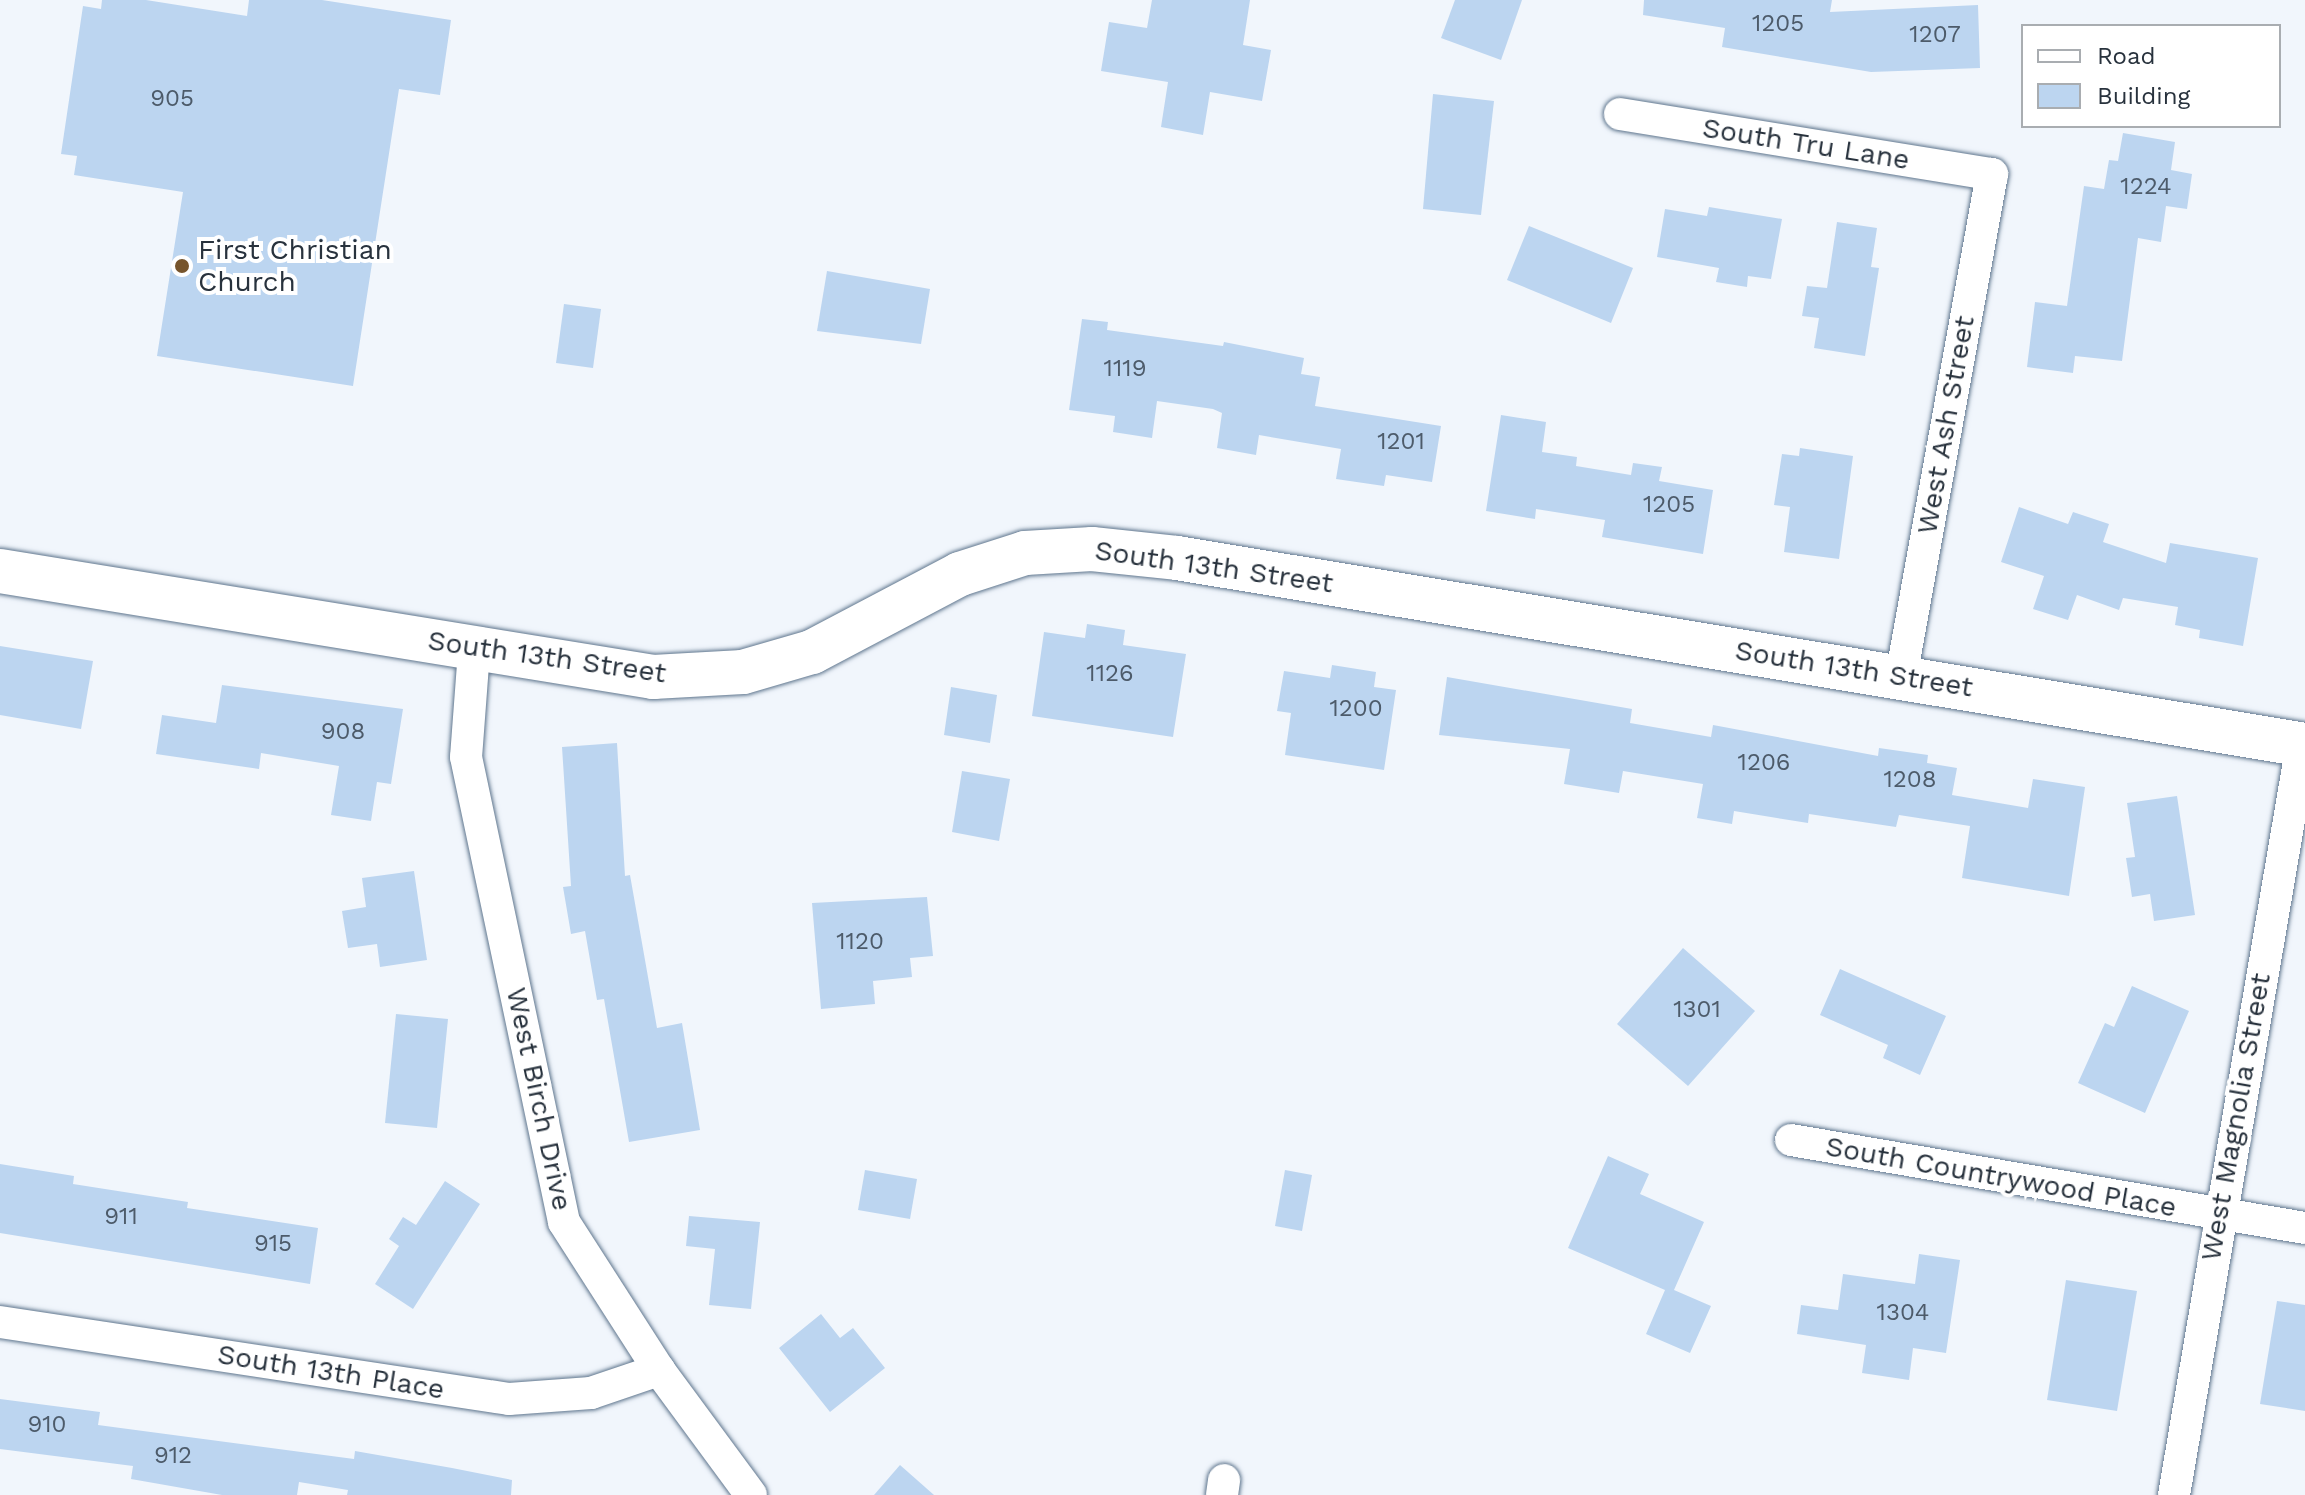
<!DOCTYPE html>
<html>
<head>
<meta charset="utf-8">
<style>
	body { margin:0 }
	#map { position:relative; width:2305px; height:1495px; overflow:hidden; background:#f1f6fc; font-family:"Work Sans",sans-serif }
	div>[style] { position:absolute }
	.building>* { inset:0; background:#bcd5f0 }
	.roads { filter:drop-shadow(0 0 2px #5f768e) drop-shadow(0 0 2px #5f768e) }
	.street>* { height:32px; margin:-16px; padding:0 16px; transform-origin:16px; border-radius:16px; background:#fff }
	.secondary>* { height:44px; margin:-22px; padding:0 22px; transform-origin:22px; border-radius:22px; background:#fff }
	.dots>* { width:22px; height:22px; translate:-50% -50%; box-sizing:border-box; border:4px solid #fff; border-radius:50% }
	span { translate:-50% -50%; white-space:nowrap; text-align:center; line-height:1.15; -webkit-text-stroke:8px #fff; paint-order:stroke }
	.number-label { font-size:24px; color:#4d5b6a }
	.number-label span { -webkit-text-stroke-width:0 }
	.street-label { font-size:28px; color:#28323d }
	.poi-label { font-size:28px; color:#28323d }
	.left { translate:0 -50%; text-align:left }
	.legend { position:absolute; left:2021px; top:24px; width:260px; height:104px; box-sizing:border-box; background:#fff; border:2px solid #a9adb1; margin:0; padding:10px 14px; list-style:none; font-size:24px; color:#28323d }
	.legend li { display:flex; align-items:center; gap:16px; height:40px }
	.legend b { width:40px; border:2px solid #a9adb1 }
</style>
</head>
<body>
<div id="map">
	<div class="building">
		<i style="clip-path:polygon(102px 0,146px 0,247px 16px,249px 0,322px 0,451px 20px,440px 95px,399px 89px,353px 386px,157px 356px,183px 192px,74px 175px,77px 156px,61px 154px,83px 6px,101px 9px)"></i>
		<i style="clip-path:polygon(1152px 0,1250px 0,1243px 45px,1271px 50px,1262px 101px,1210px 92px,1203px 135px,1161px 127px,1168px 82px,1101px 71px,1109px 22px,1147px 28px)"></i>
		<i style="clip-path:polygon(1455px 0,1522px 0,1501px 60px,1441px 38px)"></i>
		<i style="clip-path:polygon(1644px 0,1832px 0,1830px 12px,1978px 5px,1980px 68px,1871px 72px,1722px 47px,1725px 28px,1643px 15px)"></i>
		<i style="clip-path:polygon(1433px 94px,1494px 101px,1481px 215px,1423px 209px)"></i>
		<i style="clip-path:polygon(2123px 133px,2175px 142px,2171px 170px,2192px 174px,2187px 209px,2166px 206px,2161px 242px,2138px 238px,2122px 361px,2075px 356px,2073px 373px,2027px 367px,2035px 302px,2067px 306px,2084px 186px,2104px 189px,2109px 160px,2118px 161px)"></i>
		<i style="clip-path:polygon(1709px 207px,1782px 219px,1771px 279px,1748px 276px,1747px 287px,1716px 282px,1719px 268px,1657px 257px,1665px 209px,1707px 216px)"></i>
		<i style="clip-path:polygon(1837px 222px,1877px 228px,1871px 267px,1879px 268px,1865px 356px,1814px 348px,1819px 318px,1802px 316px,1807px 286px,1827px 288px)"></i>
		<i style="clip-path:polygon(1529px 226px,1633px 268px,1611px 323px,1507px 280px)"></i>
		<i style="clip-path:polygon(827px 271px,930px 289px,921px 344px,817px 331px)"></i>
		<i style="clip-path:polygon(564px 304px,601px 309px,593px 368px,556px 363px)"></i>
		<i style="clip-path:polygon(1082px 319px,1108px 322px,1107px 330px,1223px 346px,1224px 342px,1304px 358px,1301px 374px,1320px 377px,1315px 406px,1441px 426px,1432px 482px,1386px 475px,1384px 486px,1336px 479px,1341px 449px,1259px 435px,1256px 455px,1217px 448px,1222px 413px,1213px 409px,1157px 401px,1152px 438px,1113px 432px,1115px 416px,1069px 410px)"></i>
		<i style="clip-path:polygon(1501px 415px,1546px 422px,1542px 452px,1577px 457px,1576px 466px,1631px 475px,1633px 463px,1662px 467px,1659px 481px,1713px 490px,1703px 554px,1602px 537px,1605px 520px,1536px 509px,1535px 519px,1486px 511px)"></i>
		<i style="clip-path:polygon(1800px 448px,1853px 456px,1839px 559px,1784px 552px,1790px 507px,1774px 505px,1782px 454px,1799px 456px)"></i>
		<i style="clip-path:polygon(2019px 507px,2068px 524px,2073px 512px,2109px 524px,2103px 542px,2166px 563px,2170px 543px,2258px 558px,2243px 646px,2199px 638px,2200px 630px,2175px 625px,2178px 607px,2123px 598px,2119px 610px,2077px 595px,2068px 620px,2033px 609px,2044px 576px,2001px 562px)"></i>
		<i style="clip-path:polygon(1087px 624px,1125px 630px,1123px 645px,1186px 654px,1173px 737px,1032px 716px,1044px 632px,1085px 638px)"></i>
		<i style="clip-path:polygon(0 646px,93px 661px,81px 729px,0 715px)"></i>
		<i style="clip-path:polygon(1332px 665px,1376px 672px,1374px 687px,1396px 690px,1384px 770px,1285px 755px,1291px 713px,1277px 711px,1284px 671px,1330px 678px)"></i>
		<i style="clip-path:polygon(1447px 677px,1632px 709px,1630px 723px,1711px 737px,1713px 725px,1878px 756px,1879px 748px,1928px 755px,1927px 763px,1957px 768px,1952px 795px,2028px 808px,2033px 779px,2085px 787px,2069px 896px,1962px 878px,1970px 826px,1899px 815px,1896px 827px,1809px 814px,1808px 823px,1734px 811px,1732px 824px,1697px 818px,1703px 784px,1623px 771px,1619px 793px,1564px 784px,1570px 749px,1439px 735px)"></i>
		<i style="clip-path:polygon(222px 685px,403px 709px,391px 784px,377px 782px,371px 821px,331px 815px,339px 766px,261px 753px,259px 769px,156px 754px,162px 715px,216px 723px)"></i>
		<i style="clip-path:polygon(951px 687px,997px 695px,990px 743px,944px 735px)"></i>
		<i style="clip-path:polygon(617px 743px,625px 876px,630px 875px,657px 1028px,682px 1023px,700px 1130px,629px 1142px,604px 999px,597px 1000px,585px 931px,571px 934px,563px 887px,571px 886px,562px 747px)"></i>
		<i style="clip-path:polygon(962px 771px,1010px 779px,999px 841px,952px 832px)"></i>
		<i style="clip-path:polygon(2177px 796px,2195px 915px,2154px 921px,2150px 894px,2132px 897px,2126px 858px,2135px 857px,2127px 803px)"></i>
		<i style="clip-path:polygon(414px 871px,427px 960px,380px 967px,377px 944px,348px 948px,342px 911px,366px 907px,362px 878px)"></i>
		<i style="clip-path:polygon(927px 897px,933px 956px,910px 958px,912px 977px,873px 981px,875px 1004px,821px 1009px,812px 903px)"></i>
		<i style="clip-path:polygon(1683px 948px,1755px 1011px,1688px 1086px,1617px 1024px)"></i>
		<i style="clip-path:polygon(1840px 969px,1946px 1016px,1920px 1075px,1883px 1058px,1888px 1045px,1820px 1015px)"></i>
		<i style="clip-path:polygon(2132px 986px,2189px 1011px,2145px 1113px,2078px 1083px,2105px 1023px,2114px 1027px)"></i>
		<i style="clip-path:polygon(396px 1014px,448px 1019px,437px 1128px,385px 1123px)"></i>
		<i style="clip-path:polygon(1608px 1156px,1649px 1174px,1640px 1194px,1704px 1222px,1674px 1290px,1711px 1306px,1690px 1353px,1646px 1334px,1665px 1290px,1568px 1248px)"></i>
		<i style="clip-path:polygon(0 1164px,74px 1176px,73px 1184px,188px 1202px,187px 1208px,318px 1228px,310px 1284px,0 1233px)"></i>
		<i style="clip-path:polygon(865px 1170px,917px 1179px,910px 1219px,858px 1210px)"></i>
		<i style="clip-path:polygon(1285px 1170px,1312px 1175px,1302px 1231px,1275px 1226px)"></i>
		<i style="clip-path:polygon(445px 1181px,480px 1204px,413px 1309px,375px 1284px,399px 1246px,389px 1239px,403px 1217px,416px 1225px)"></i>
		<i style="clip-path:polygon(689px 1216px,760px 1222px,751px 1309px,709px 1305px,715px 1249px,686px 1246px)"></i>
		<i style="clip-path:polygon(1919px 1254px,1960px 1260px,1946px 1353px,1913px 1348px,1909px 1380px,1862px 1373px,1866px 1345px,1797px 1334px,1801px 1305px,1838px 1310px,1843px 1274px,1915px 1284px)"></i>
		<i style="clip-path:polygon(2066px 1280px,2137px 1291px,2117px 1411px,2047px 1400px)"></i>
		<i style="clip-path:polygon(2277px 1301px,2305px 1305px,2305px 1411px,2260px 1404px)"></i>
		<i style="clip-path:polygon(821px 1314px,840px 1338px,853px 1328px,885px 1368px,830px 1412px,779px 1348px)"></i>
		<i style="clip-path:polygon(0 1399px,100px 1412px,98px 1425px,354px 1459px,355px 1451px,452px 1468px,512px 1480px,511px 1495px,347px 1495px,348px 1490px,299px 1482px,297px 1495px,222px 1495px,131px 1479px,133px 1466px,0 1449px)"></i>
		<i style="clip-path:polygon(900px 1465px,934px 1495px,874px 1495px)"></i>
	</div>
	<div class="roads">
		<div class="street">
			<i style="left:1620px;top:114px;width:377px;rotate:9.2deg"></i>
			<i style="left:1992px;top:174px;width:511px;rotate:100.25deg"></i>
			<i style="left:474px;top:651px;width:106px;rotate:94.3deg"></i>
			<i style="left:466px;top:757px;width:475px;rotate:78.1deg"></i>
			<i style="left:564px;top:1222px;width:176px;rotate:57.3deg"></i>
			<i style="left:659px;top:1370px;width:155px;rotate:53.6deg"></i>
			<i style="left:1791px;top:1140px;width:521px;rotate:9.72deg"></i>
			<i style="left:0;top:1322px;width:515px;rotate:8.6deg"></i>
			<i style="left:509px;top:1399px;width:82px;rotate:-4.2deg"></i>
			<i style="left:591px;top:1393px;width:72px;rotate:-18.7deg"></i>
			<i style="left:1222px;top:1495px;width:15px;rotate:-82deg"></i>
			<i style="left:2174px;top:1495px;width:762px;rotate:-80.33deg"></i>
		</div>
		<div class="secondary">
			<i style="left:0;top:571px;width:662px;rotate:9.22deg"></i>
			<i style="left:653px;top:677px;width:90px;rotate:-3.2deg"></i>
			<i style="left:743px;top:672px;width:72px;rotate:-16.2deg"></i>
			<i style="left:812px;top:652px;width:167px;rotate:-27.8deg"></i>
			<i style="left:960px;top:574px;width:68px;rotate:-17.9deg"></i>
			<i style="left:1025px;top:553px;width:67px;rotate:-3.4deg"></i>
			<i style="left:1092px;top:549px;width:85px;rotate:6deg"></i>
			<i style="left:1177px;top:558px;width:1143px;rotate:9.41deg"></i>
		</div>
	</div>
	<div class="dots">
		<i style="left:182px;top:266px;background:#76542c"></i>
	</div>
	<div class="number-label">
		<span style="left:1778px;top:24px">1205</span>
		<span style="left:1935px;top:35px">1207</span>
		<span style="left:172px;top:99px">905</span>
		<span style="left:2146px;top:187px">1224</span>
		<span style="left:1125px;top:369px">1119</span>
		<span style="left:1401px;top:442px">1201</span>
		<span style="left:1669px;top:505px">1205</span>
		<span style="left:1110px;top:674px">1126</span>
		<span style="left:1356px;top:709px">1200</span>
		<span style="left:343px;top:732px">908</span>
		<span style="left:1764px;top:763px">1206</span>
		<span style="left:1910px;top:780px">1208</span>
		<span style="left:860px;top:942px">1120</span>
		<span style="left:1697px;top:1010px">1301</span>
		<span style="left:121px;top:1217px">911</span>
		<span style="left:273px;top:1244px">915</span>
		<span style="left:1903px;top:1313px">1304</span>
		<span style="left:47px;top:1425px">910</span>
		<span style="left:173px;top:1456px">912</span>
	</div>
	<div class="street-label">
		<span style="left:1806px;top:144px;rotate:9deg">South Tru Lane</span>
		<span style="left:1946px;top:425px;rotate:-80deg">West Ash Street</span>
		<span style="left:1214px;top:567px;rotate:8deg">South 13th Street</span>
		<span style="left:547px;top:657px;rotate:8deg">South 13th Street</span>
		<span style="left:1854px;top:669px;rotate:9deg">South 13th Street</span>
		<span style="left:539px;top:1099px;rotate:78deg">West Birch Drive</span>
		<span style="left:2236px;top:1117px;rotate:-80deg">West Magnolia Street</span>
		<span style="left:2001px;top:1177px;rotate:10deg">South Countrywood Place</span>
		<span style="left:331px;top:1372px;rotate:9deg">South 13th Place</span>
	</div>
	<div class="poi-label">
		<span class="left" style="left:198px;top:266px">First Christian<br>Church</span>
	</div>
	<ul class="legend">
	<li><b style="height:10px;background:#fff"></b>Road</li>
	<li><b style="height:22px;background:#bcd5f0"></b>Building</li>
	</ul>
</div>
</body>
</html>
